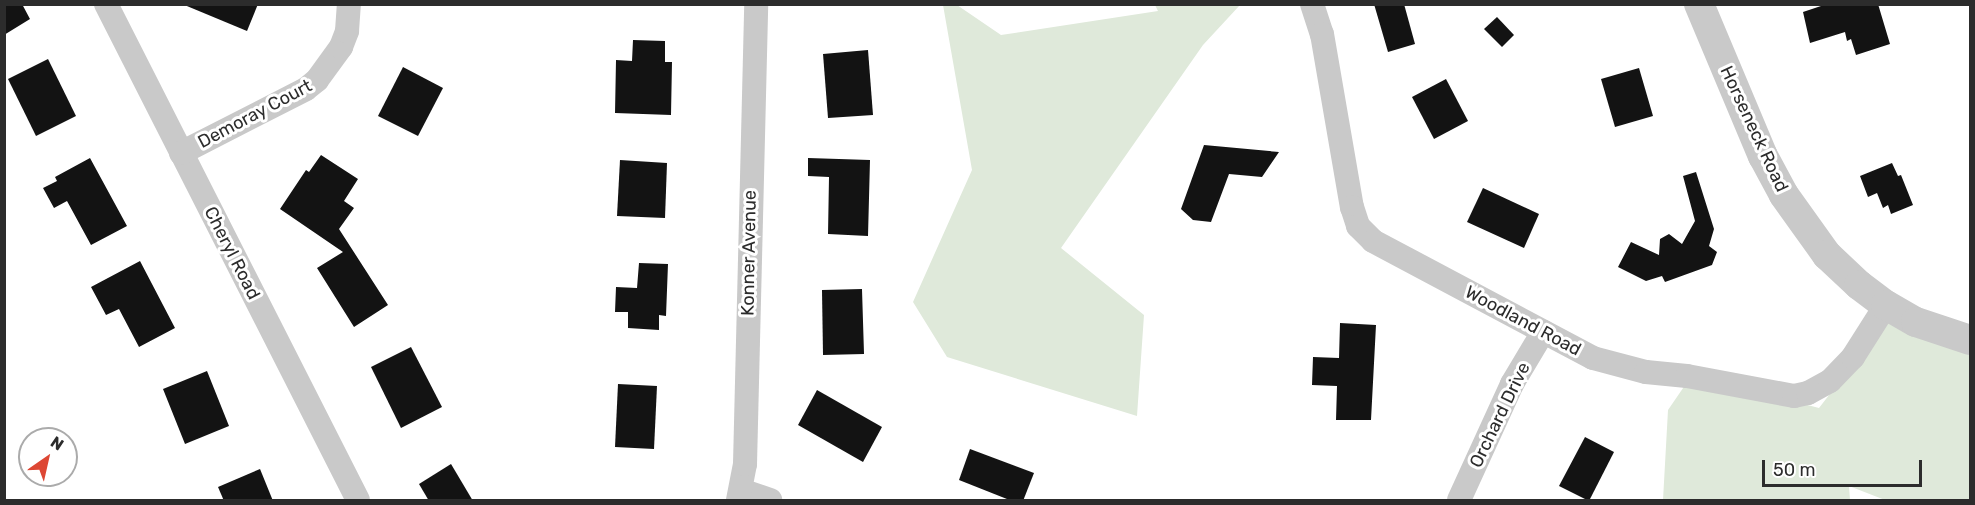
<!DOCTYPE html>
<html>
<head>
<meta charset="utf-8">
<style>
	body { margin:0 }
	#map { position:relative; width:1975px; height:505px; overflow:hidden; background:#fff; font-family:Rubik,sans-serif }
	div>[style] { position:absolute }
	.green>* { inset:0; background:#dfe9da }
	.building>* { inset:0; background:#131313 }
	.minor>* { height:24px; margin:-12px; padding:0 12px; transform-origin:12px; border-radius:12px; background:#c9c9c9 }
	.tertiary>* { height:30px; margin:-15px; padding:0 15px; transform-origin:15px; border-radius:15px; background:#c9c9c9 }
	span { translate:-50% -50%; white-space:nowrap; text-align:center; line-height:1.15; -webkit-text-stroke:6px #fff; paint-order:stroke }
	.street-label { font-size:18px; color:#2c2c2c }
	.frame { position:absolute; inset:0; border:6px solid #2c2c2c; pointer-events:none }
	.north { position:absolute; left:18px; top:427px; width:60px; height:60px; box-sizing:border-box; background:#fff; border:2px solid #ababab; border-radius:50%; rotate:34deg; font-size:16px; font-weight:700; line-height:24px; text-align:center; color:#2c2c2c }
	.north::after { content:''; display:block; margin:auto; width:21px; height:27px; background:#dd4734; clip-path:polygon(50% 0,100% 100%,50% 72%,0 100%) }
	.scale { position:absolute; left:1762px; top:460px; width:160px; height:27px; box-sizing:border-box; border:3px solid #2c2c2c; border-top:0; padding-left:8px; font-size:18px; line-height:21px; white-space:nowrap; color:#2c2c2c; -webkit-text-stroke:4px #fff; paint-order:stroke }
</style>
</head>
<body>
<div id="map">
	<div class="green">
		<i style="clip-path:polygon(943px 5px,957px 5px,1001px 35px,1158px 11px,1155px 5px,1240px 5px,1203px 45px,1061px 248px,1144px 315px,1137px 416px,947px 357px,913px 302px,972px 170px)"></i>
		<i style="clip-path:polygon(1895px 310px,1970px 339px,1970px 500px,1885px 500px,1849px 486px,1850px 500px,1663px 500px,1668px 410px,1692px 375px,1819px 408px)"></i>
	</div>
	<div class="building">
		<i style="clip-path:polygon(4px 4px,22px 4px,30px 19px,4px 35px)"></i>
		<i style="clip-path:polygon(182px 4px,258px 4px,247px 31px)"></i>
		<i style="clip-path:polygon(1374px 4px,1404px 4px,1415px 44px,1388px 52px)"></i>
		<i style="clip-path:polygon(1827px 4px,1878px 4px,1890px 44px,1856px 55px,1851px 39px,1847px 41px,1845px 32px,1810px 43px,1803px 12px)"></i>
		<i style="clip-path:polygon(1497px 17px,1514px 35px,1502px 47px,1484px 29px)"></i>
		<i style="clip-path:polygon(633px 40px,665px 41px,665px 62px,672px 62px,671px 115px,615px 113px,616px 60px,632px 61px)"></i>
		<i style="clip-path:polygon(868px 50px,873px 115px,828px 118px,823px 54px)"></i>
		<i style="clip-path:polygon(48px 59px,76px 116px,36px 136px,8px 79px)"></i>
		<i style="clip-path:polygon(403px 67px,443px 88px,418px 136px,378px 116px)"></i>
		<i style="clip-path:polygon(1639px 68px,1653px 116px,1615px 127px,1601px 79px)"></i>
		<i style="clip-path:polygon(1446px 79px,1468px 121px,1434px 139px,1412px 97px)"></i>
		<i style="clip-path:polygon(1204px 145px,1279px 152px,1262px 177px,1229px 174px,1211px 222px,1193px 220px,1181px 209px)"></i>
		<i style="clip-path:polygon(321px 155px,358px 179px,344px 201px,354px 208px,339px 229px,388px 305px,354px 327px,317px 268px,343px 252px,280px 209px,306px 170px,309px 172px)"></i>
		<i style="clip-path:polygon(90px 158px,127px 226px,91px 245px,67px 201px,54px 208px,43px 188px,57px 181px,55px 177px)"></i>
		<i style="clip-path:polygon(808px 158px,870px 160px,868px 236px,828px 234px,829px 177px,808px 176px)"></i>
		<i style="clip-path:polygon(620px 160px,667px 163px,665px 218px,617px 216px)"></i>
		<i style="clip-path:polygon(1892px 163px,1898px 176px,1901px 175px,1913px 205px,1891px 214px,1888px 205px,1883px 208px,1877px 193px,1868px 197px,1860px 176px)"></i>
		<i style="clip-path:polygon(1696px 172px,1714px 229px,1709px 246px,1717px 252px,1712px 265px,1665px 282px,1662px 276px,1646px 281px,1618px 267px,1631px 242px,1659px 255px,1660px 239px,1669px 234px,1682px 244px,1695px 221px,1683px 176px)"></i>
		<i style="clip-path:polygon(1483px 188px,1539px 214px,1524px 248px,1467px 222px)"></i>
		<i style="clip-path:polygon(140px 261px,175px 328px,139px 347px,119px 309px,106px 315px,91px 287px)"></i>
		<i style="clip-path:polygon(639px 263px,668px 264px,666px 316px,659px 315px,659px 330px,628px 328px,628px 312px,615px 312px,616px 287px,637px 288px)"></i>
		<i style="clip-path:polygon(862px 289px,864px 354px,823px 355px,822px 290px)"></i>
		<i style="clip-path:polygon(1340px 323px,1376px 325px,1371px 420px,1336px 420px,1337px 386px,1312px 385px,1313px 357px,1339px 358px)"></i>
		<i style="clip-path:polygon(411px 347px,442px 407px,401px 428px,371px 367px)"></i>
		<i style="clip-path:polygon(207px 371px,229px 426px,185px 444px,163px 389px)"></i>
		<i style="clip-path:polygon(618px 384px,657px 386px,654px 449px,615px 447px)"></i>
		<i style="clip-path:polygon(817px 390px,882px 427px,863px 462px,798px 425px)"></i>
		<i style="clip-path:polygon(1585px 437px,1614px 452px,1589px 501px,1559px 486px)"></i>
		<i style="clip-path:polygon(970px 449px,1034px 473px,1023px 501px,1012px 501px,959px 480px)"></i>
		<i style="clip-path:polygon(451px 464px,473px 501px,429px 501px,419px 484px)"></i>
		<i style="clip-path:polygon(260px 469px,273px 501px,224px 501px,218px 487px)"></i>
	</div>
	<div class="minor">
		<i style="left:106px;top:4px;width:556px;rotate:63.07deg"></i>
		<i style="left:1312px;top:4px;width:32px;rotate:72deg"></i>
		<i style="left:1322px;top:34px;width:176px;rotate:80.2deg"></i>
		<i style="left:1352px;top:207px;width:20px;rotate:72deg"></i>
		<i style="left:1358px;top:226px;width:21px;rotate:45deg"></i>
		<i style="left:1373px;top:241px;width:249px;rotate:28deg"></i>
		<i style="left:1593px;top:358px;width:55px;rotate:14.8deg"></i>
		<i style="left:1646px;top:372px;width:41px;rotate:5.6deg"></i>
		<i style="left:1687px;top:376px;width:109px;rotate:10.6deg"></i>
		<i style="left:1794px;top:396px;width:14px;rotate:-12deg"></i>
		<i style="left:1808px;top:393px;width:25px;rotate:-29deg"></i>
		<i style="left:1830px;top:381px;width:33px;rotate:-46deg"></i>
		<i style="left:1853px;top:357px;width:62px;rotate:-57.6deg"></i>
		<i style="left:181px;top:153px;width:140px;rotate:-27.1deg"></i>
		<i style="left:306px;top:89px;width:14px;rotate:-39deg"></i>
		<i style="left:317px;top:80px;width:41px;rotate:-54deg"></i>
		<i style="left:341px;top:47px;width:17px;rotate:-69deg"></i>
		<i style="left:347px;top:31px;width:27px;rotate:-86deg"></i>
		<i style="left:741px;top:490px;width:31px;rotate:19deg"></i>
		<i style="left:738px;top:500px;width:37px;rotate:-79deg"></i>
		<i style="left:745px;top:464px;width:460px;rotate:-88.6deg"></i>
		<i style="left:1459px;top:500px;width:128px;rotate:-65.4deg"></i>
		<i style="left:1512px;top:384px;width:61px;rotate:-59.2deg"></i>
	</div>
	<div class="tertiary">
		<i style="left:1699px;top:4px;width:165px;rotate:67.2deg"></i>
		<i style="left:1763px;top:156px;width:44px;rotate:61.7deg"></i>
		<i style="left:1784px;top:195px;width:74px;rotate:54.4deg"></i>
		<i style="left:1827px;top:255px;width:44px;rotate:43.2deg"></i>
		<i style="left:1859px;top:285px;width:34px;rotate:37deg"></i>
		<i style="left:1886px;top:305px;width:34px;rotate:30deg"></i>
		<i style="left:1916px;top:322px;width:57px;rotate:18.4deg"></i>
	</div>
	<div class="street-label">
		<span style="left:255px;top:114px;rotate:-28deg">Demoray Court</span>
		<span style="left:1754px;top:129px;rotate:65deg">Horseneck Road</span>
		<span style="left:232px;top:253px;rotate:63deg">Cheryl Road</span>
		<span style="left:749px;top:253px;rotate:-89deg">Konner Avenue</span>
		<span style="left:1523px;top:321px;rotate:28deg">Woodland Road</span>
		<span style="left:1500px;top:415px;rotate:-64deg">Orchard Drive</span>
	</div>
	<div class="frame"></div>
	<div class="north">N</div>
	<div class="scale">50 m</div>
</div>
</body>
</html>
